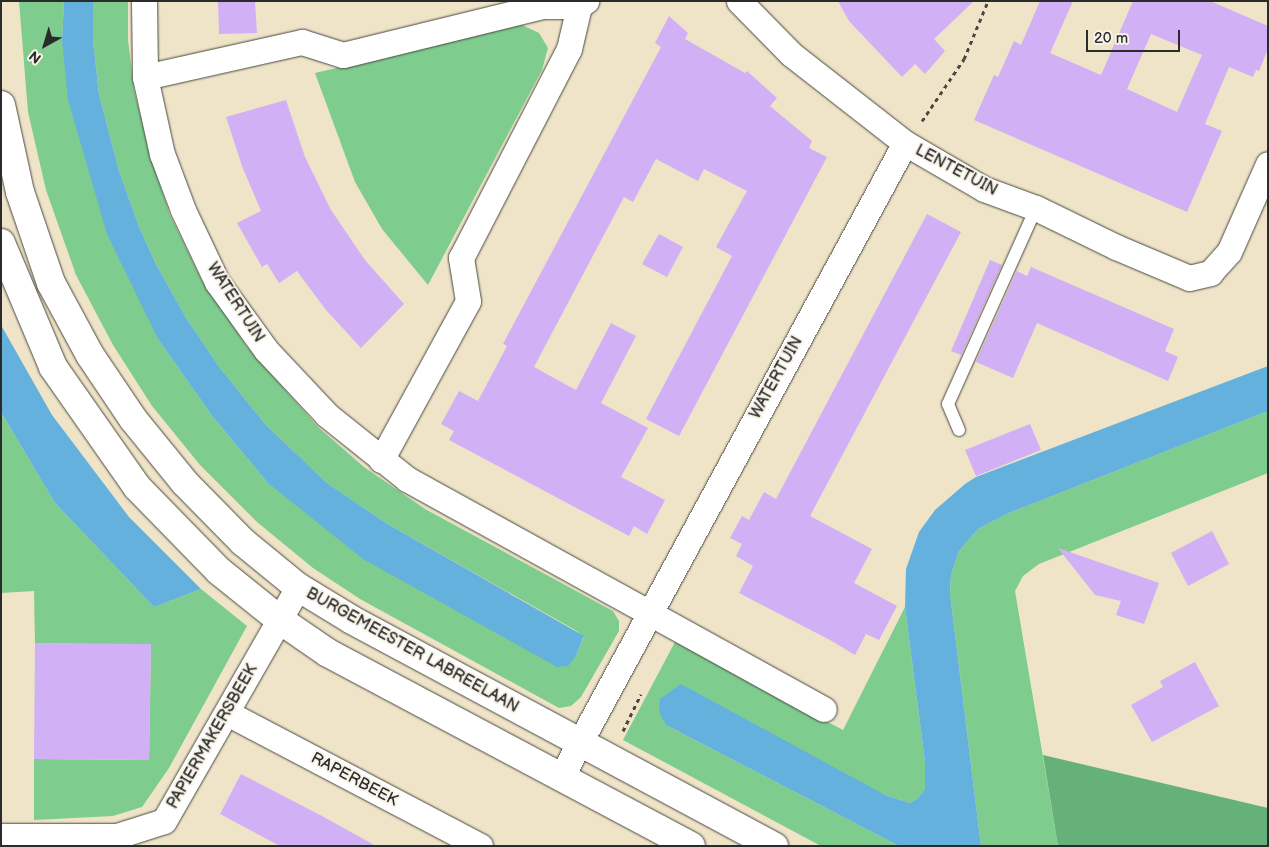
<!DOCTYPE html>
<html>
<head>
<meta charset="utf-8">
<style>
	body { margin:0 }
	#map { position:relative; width:1269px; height:847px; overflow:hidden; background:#efe4c7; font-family:"Balsamiq Sans",sans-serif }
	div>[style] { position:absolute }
	.green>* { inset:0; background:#7ecd8e }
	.forest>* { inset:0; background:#66b079 }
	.water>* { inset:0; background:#63b1dc }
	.building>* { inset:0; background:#d1b0f6 }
	.path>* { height:3px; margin-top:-1.5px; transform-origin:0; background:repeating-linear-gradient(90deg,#484742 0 4px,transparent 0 8px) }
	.roads { filter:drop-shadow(0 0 1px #484742) drop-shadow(0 0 1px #484742) }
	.service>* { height:12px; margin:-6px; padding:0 6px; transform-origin:6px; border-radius:6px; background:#fff }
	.minor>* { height:25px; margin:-12.5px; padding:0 12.5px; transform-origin:12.5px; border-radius:12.5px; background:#fff }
	.tertiary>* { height:28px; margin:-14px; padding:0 14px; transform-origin:14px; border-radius:14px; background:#fff }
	span { translate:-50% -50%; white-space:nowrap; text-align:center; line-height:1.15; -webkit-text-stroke:4px #f7f3e8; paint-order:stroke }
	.street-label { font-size:16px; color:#2b2b2b }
	.frame { position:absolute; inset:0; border:2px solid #2b2b2b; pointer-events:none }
	.north { position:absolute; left:20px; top:20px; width:50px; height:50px; -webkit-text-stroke:4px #f7f3e8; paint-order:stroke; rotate:219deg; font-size:14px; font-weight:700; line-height:20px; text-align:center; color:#2b2b2b }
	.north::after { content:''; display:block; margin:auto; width:18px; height:22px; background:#2b2b2b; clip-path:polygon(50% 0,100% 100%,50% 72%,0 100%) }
	.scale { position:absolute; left:1086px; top:30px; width:94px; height:22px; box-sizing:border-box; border:2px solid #2b2b2b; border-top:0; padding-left:6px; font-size:15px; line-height:18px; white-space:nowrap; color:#2b2b2b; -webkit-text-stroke:4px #f7f3e8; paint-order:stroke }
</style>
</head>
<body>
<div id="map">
	<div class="green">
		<i style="clip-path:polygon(19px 1px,64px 1px,62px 41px,158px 339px,213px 417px,268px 483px,576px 656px,584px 637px,575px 630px,386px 523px,327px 483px,265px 424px,220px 368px,186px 318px,156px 264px,140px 229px,119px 171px,99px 94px,93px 40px,93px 1px,128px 1px,128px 40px,134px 90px,152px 161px,170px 215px,201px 279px,247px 347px,318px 427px,364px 467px,425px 509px,613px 611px,619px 621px,619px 631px,581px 697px,571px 706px,559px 708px,360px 599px,313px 568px,257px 522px,200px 465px,152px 406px,113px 345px,76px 275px,46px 190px,28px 112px)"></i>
		<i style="clip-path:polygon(522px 25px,539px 33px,548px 48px,542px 70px,428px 285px,382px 229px,355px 182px,315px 73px)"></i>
		<i style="clip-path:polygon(1268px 411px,1268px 473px,1039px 564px,1023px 576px,1015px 591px,1058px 846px,981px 846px,950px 594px,951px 575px,959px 551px,978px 529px,1009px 513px)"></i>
		<i style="clip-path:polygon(1px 412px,55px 503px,154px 607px,201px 589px,247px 626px,169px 768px,142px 807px,113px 816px,34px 820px,34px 759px,149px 760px,151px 645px,35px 643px,34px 591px,1px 593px)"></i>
		<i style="clip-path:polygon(905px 607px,925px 762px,925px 789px,917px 799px,910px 803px,666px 725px,899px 846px,821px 846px,623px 740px,675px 642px,843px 730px)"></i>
	</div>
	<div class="forest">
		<i style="clip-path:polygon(1043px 755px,1268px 808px,1268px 846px,1058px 846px)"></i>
	</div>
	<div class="water">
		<i style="clip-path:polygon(64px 1px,93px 1px,93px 40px,99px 94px,119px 171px,140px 229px,156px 264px,186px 318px,220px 368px,265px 424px,327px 483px,386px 523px,584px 636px,576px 656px,568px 666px,557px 667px,363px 559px,268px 483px,213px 417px,158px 339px,107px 234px,68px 100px,62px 41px)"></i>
		<i style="clip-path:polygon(1px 325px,52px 415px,129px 517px,201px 589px,154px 607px,55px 503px,1px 412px)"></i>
		<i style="clip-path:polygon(1268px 366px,1268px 411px,1009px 513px,978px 529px,959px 551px,951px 575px,950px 594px,981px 846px,899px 846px,666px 725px,662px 718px,659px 710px,660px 699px,681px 684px,885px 795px,910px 803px,917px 799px,925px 789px,925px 762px,905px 607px,906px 569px,919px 532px,935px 510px,965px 484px,976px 477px)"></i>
	</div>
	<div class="building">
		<i style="clip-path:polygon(218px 1px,255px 1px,257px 33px,219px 34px)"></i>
		<i style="clip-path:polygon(838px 1px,974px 1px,934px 39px,945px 51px,925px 74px,915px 64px,902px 77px,849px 21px)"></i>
		<i style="clip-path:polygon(evenodd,1040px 1px,1073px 1px,1050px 53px,1101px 75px,1133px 1px,1210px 1px,1268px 26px,1268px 49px,1259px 71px,1256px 70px,1253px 77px,1229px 67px,1205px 124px,1222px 131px,1187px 212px,974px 120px,994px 75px,998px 77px,1014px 41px,1021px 45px,1040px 1px,1151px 34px,1202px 55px,1177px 112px,1127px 89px,1151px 34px)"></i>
		<i style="clip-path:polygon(669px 16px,688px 33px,685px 39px,745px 73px,747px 71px,777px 98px,770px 106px,812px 141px,809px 148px,827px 157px,679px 436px,646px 419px,732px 256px,716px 247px,747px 191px,704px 169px,698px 181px,656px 159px,633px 202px,624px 197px,534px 367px,576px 390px,611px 323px,636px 336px,601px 403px,648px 428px,621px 477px,665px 500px,647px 534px,634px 526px,629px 536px,449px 440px,454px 431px,441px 424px,459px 391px,478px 401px,507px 346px,503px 344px,661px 47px,655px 43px)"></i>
		<i style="clip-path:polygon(286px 100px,305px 157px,331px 210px,365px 260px,404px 304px,361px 348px,326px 310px,297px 271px,279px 283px,267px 264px,262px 267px,237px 223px,261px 211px,242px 166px,226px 117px)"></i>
		<i style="clip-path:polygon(927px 214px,961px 232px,810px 516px,872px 549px,854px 583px,897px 606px,879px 640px,866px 634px,855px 655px,830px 640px,739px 593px,753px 566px,736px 556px,742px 544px,730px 538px,742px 516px,749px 520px,764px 492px,776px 499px)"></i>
		<i style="clip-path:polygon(659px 234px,683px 247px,667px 277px,642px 264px)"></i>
		<i style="clip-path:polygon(990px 260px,1002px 265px,961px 355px,951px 351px)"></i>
		<i style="clip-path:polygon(1031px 267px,1174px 329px,1165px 351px,1178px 357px,1168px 381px,1037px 323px,1013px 378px,976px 362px,1017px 271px,1027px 276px)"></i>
		<i style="clip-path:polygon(1030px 424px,1041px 450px,976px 476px,965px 450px)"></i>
		<i style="clip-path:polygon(1212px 531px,1229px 564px,1188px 586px,1171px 553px)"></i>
		<i style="clip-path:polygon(1058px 548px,1159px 583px,1144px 624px,1116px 615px,1121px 601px,1095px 595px)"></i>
		<i style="clip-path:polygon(35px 643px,151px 644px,149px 760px,34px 759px)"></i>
		<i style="clip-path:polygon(1195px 662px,1219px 706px,1152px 742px,1131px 705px,1163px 687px,1160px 681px)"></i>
		<i style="clip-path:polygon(241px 774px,322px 816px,376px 846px,280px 846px,220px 814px)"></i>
	</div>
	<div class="path">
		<i style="left:922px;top:121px;width:75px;rotate:-55.9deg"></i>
		<i style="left:964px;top:59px;width:63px;rotate:-67.5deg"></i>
		<i style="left:623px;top:731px;width:41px;rotate:-64.1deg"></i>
	</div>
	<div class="roads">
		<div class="service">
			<i style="left:959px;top:430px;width:28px;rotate:-113deg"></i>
			<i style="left:948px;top:404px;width:215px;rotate:-65.8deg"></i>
		</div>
		<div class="minor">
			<i style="left:144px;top:1px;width:76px;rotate:89.2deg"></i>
			<i style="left:145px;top:77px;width:79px;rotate:77.6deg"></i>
			<i style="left:162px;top:154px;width:60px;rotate:69.4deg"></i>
			<i style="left:183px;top:210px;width:80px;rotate:64.7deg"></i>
			<i style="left:217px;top:282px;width:84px;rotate:54.2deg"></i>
			<i style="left:266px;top:350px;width:89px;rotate:46.8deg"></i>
			<i style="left:327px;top:415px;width:102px;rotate:38.7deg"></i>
			<i style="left:407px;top:479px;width:476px;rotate:28.9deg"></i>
			<i style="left:739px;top:1px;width:74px;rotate:45.5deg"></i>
			<i style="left:791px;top:54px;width:145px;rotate:38deg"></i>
			<i style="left:905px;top:143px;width:91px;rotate:30.2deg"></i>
			<i style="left:984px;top:189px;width:55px;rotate:20.1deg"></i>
			<i style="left:1036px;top:208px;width:89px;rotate:26deg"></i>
			<i style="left:1116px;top:247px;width:79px;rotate:23deg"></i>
			<i style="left:1189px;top:278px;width:22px;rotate:-13deg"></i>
			<i style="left:1210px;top:273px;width:28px;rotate:-48deg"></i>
			<i style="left:1229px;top:252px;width:96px;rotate:-66.1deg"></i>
			<i style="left:145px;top:77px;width:161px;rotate:-12.6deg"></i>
			<i style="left:302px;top:42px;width:43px;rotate:17.6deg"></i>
			<i style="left:343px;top:55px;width:206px;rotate:-13.8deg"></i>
			<i style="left:543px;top:6px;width:36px"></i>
			<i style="left:579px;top:6px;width:9px;rotate:-36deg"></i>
			<i style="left:381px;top:460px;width:181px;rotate:-61.3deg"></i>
			<i style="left:468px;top:301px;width:44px;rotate:-99.2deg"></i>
			<i style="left:461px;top:258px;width:235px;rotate:-62.7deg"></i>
			<i style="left:569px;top:49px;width:44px;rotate:-76.9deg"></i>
			<i style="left:227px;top:713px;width:286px;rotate:27.7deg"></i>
			<i style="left:561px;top:777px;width:721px;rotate:-61.52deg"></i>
			<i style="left:1px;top:836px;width:116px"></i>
			<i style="left:117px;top:836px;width:49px;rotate:-17.7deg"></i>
			<i style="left:164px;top:821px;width:270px;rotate:-60.2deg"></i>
		</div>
		<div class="tertiary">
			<i style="left:1px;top:105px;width:89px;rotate:77.7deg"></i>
			<i style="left:20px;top:192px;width:96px;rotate:71.2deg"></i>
			<i style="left:51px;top:283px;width:82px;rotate:61.6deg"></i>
			<i style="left:90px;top:355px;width:77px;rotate:56.1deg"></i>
			<i style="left:133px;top:419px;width:82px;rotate:50.9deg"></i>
			<i style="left:185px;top:483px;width:83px;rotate:45.5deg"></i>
			<i style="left:243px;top:542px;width:71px;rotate:39.3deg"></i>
			<i style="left:298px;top:587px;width:63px;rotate:31.4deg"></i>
			<i style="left:352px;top:620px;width:479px;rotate:28.2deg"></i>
			<i style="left:1px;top:243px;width:134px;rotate:67.2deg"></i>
			<i style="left:53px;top:367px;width:146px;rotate:55deg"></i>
			<i style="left:137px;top:487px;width:117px;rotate:45.7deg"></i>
			<i style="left:219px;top:571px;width:78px;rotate:38.8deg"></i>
			<i style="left:280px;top:620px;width:58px;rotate:34.5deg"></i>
			<i style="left:328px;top:653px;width:411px;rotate:28deg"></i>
		</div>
	</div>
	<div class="street-label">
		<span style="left:956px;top:171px;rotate:28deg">LENTETUIN</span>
		<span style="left:235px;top:303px;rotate:57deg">WATERTUIN</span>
		<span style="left:777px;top:378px;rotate:-61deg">WATERTUIN</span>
		<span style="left:412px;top:651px;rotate:29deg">BURGEMEESTER LABREELAAN</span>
		<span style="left:213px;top:737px;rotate:-60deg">PAPIERMAKERSBEEK</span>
		<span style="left:354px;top:780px;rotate:28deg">RAPERBEEK</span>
	</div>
	<div class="frame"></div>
	<div class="north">N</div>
	<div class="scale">20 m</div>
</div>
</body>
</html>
